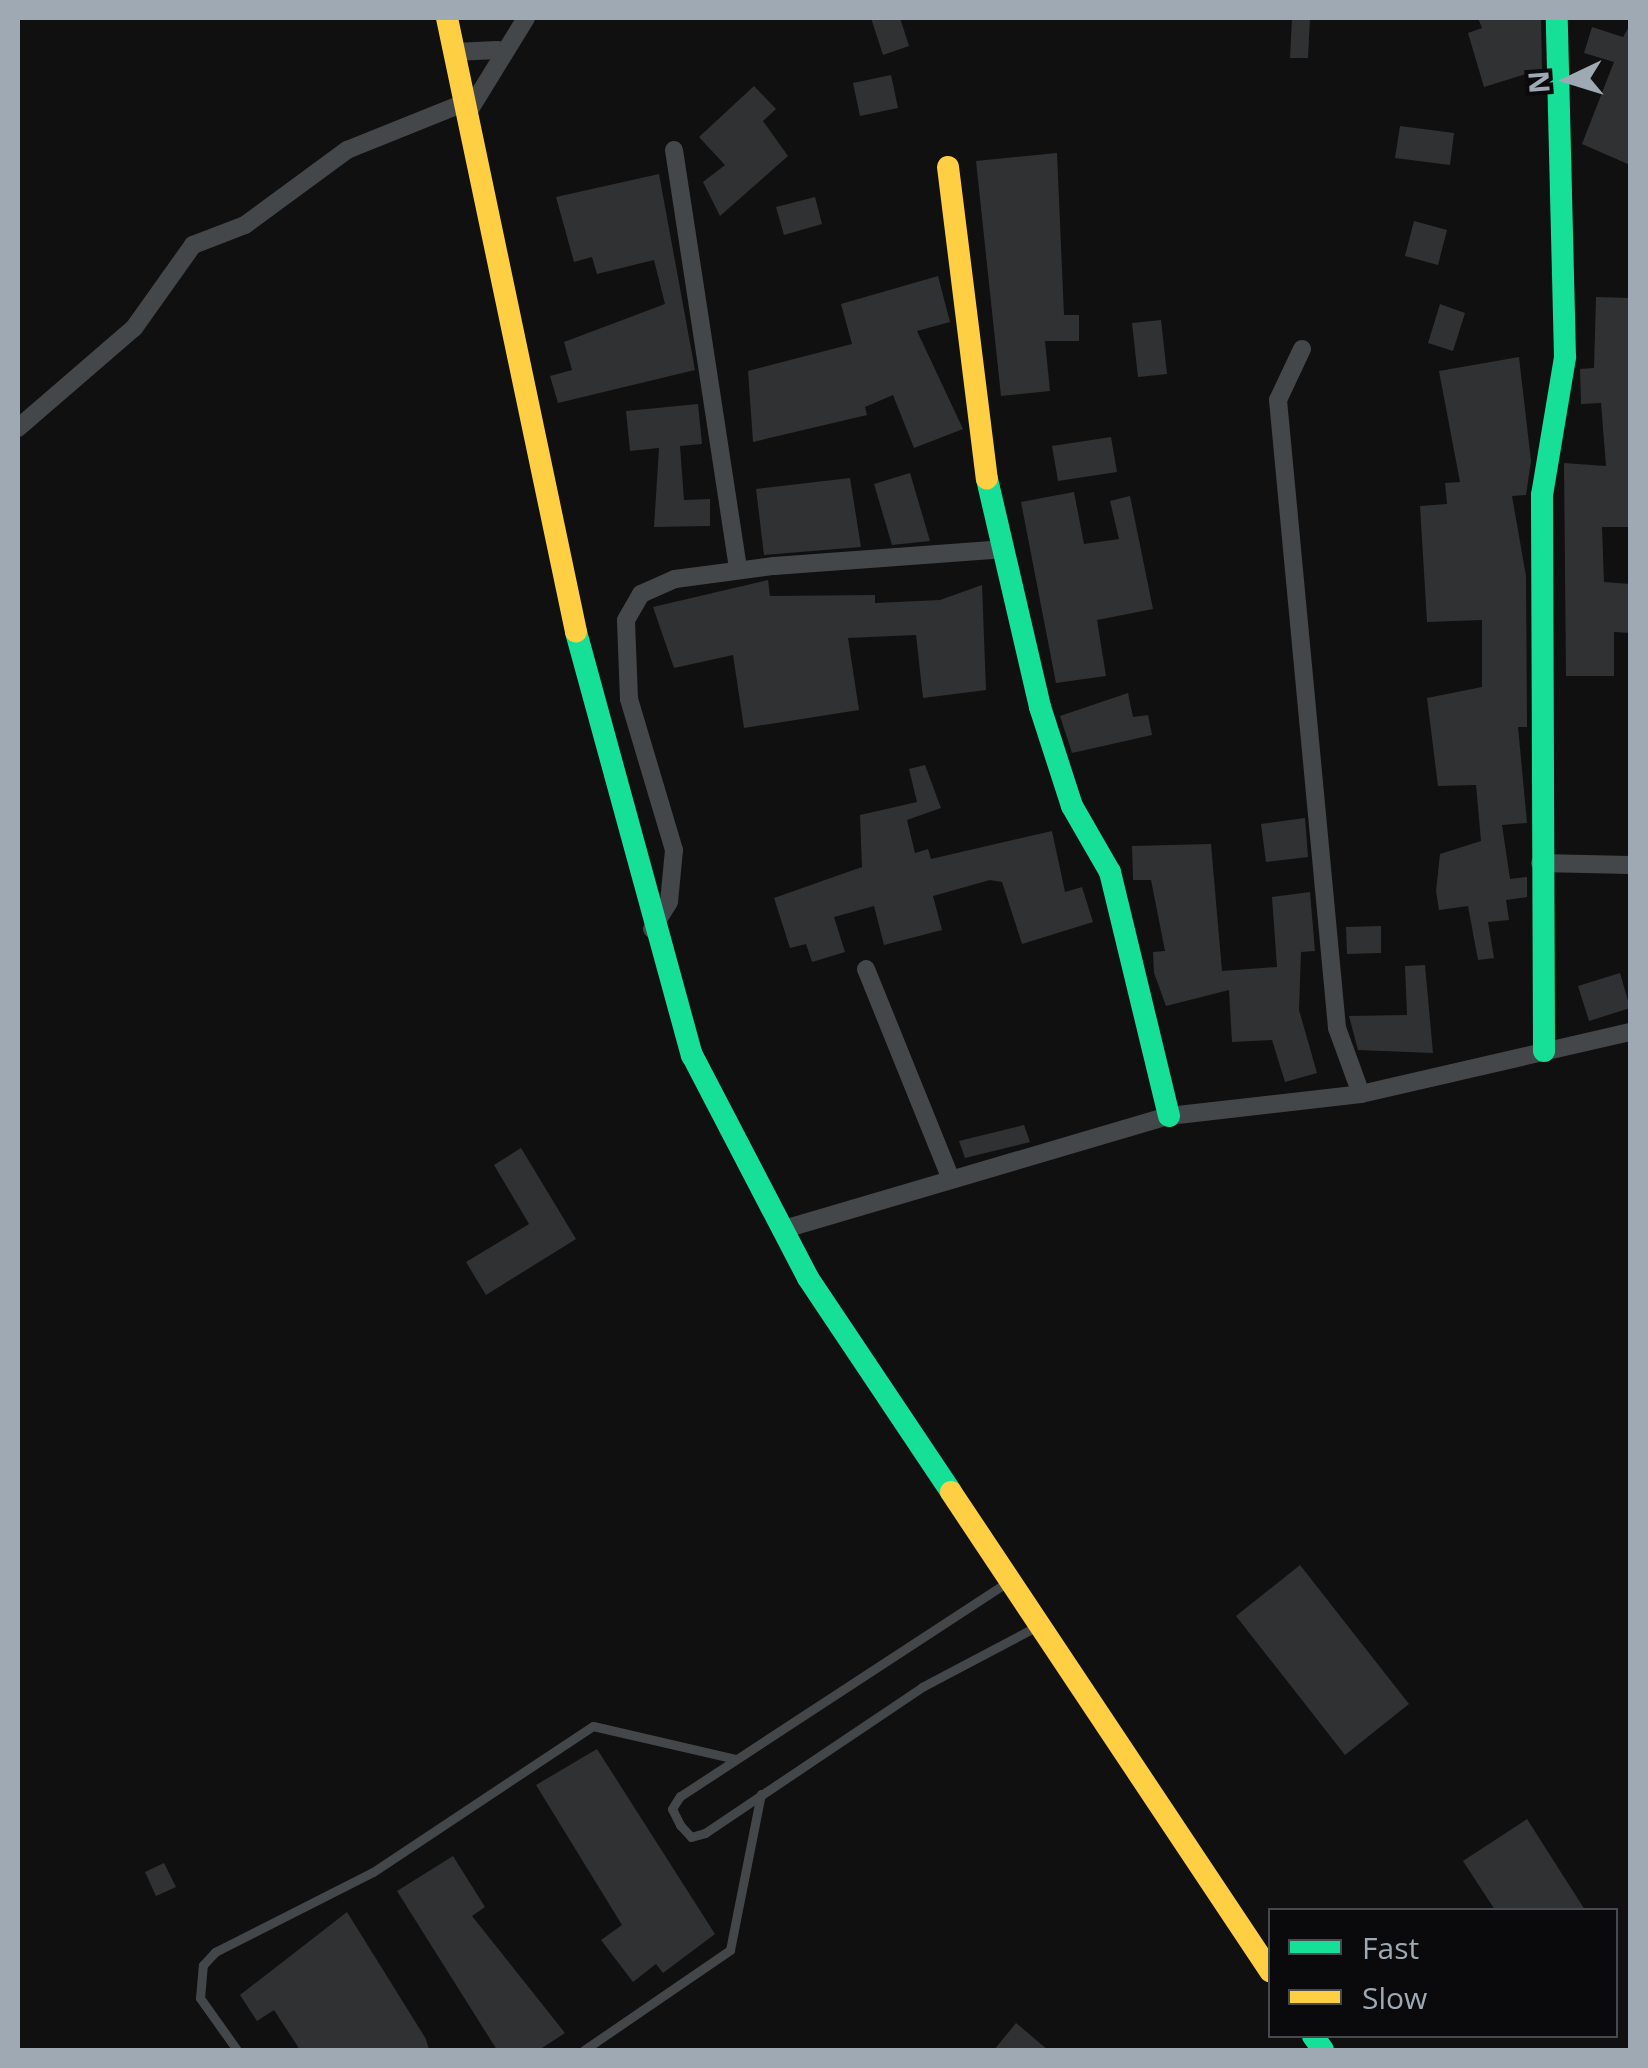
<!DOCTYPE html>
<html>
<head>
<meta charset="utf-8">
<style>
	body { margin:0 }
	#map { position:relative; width:1648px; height:2068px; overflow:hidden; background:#101010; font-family:"Open Sans",sans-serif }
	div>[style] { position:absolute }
	.building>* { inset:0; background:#303133 }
	.lane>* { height:9px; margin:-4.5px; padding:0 4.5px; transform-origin:4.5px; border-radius:4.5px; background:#444749 }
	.street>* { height:18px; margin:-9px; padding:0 9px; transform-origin:9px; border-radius:9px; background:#444749 }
	.fast>* { height:22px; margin:-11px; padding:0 11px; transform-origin:11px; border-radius:11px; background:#16e098 }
	.slow>* { height:22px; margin:-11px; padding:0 11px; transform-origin:11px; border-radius:11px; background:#ffcf43 }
	span { translate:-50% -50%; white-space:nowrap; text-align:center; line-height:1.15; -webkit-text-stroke:8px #0a0a0c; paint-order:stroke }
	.frame { position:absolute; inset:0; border:20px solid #9fa9b3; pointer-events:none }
	.legend { position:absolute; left:1268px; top:1908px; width:350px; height:130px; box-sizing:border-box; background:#0a0a0c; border:2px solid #464a4f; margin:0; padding:12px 18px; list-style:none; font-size:30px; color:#9fa9b3 }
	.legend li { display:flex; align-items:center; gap:20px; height:50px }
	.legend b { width:50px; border:2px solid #464a4f }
	.north { position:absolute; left:1518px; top:30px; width:100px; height:100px; -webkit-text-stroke:8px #0a0a0c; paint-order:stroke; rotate:266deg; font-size:28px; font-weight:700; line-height:40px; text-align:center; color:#9fa9b3 }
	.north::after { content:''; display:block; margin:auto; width:35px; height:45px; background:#9fa9b3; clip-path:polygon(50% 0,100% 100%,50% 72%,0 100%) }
</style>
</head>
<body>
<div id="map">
	<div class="building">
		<i style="clip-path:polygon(871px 18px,900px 18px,909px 46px,883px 55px)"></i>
		<i style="clip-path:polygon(1292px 18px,1310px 18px,1308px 58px,1290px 58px)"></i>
		<i style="clip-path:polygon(1478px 18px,1541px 18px,1542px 69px,1484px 87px,1468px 33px,1482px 28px)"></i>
		<i style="clip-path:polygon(1630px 25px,1630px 165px,1582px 144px,1614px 62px,1584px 53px,1592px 27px,1623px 37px)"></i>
		<i style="clip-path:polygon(891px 75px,898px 108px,860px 116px,853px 83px)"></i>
		<i style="clip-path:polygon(754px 86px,776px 109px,763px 121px,788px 156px,720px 216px,703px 182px,725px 165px,699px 137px)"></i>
		<i style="clip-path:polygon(1400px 126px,1454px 133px,1450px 165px,1395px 158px)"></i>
		<i style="clip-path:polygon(1057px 153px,1064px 315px,1079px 315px,1079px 341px,1045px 341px,1050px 391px,1001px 396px,976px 161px)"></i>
		<i style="clip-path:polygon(659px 174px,695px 370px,558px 403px,550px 376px,572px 370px,564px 342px,665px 304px,654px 260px,597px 274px,592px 257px,574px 262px,556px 197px)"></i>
		<i style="clip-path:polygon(815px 197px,822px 224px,784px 235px,776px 207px)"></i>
		<i style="clip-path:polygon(1414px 221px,1447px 230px,1438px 265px,1405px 256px)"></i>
		<i style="clip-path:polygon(938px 276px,950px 322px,917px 331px,963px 429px,914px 448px,893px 395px,865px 407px,867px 415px,753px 442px,748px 371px,852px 344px,841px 304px)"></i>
		<i style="clip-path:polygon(1596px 297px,1630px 298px,1630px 527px,1602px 527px,1604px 582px,1630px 584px,1630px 633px,1614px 632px,1614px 676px,1566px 676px,1564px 463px,1606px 466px,1601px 403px,1581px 404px,1580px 369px,1594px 368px)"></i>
		<i style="clip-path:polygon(1440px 304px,1465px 313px,1453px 351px,1428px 343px)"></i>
		<i style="clip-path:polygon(1161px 320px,1167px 374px,1138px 377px,1132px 323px)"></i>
		<i style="clip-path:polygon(1519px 357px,1531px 461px,1526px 495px,1512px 496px,1526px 576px,1527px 727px,1518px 727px,1527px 823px,1502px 825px,1510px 879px,1527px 877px,1527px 897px,1506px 900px,1509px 920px,1488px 922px,1494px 958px,1478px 960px,1468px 906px,1439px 910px,1436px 891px,1440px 854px,1481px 841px,1476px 785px,1438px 786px,1427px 698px,1482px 687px,1482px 620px,1427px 622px,1420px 506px,1447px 504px,1445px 483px,1460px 482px,1439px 371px)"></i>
		<i style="clip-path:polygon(698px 404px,702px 444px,680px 446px,684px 500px,710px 499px,710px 526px,654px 527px,659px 448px,630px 451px,626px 411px)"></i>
		<i style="clip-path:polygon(1111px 437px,1117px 472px,1058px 481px,1052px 446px)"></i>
		<i style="clip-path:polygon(910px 473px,930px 541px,892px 545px,874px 484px)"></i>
		<i style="clip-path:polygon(850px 478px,861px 547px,764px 555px,756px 489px)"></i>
		<i style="clip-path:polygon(1074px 492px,1084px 544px,1119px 539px,1110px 501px,1130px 496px,1153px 609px,1097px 620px,1106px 676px,1056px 683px,1021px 502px)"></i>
		<i style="clip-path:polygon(768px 580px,770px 596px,875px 595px,875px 603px,940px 600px,982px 585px,986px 690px,923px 698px,916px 635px,848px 638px,859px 710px,744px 728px,733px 655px,674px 668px,653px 607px)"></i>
		<i style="clip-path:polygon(1128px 693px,1133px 717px,1148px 715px,1152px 735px,1072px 753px,1060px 716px)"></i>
		<i style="clip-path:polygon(925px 765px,941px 808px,907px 820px,915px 853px,928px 849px,931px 859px,1052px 831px,1065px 892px,1082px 887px,1093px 922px,1022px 944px,1002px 882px,990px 880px,933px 896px,942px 930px,884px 945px,874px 906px,834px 917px,845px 952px,812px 962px,806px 944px,790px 948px,774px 898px,862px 867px,860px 815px,917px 802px,909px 769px)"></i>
		<i style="clip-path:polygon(1305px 818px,1308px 857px,1266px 862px,1261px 824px)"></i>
		<i style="clip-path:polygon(1211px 844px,1222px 971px,1277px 967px,1272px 897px,1310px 892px,1315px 951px,1301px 952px,1299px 1010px,1317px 1073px,1285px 1082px,1272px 1040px,1232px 1042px,1229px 990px,1166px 1006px,1154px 973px,1153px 952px,1165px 951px,1151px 880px,1133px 880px,1132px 846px)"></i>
		<i style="clip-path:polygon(1381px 926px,1381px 953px,1347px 954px,1346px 927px)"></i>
		<i style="clip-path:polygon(1425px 965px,1433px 1053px,1358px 1050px,1349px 1016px,1407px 1015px,1405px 966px)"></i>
		<i style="clip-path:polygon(1620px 973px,1630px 1008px,1589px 1021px,1578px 986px)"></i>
		<i style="clip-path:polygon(1024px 1125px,1030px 1142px,965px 1158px,959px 1141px)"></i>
		<i style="clip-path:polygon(521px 1148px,576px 1239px,486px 1295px,466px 1262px,529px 1224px,494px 1165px)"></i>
		<i style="clip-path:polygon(1300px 1565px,1409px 1704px,1345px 1755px,1236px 1616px)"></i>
		<i style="clip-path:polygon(597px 1749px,715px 1934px,663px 1973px,656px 1964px,633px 1982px,601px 1940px,622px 1925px,536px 1785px)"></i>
		<i style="clip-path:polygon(1527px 1819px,1585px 1910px,1495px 1910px,1463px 1861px)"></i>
		<i style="clip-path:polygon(453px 1856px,485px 1907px,472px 1916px,565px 2033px,539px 2050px,497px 2050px,397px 1891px)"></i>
		<i style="clip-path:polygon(164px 1863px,176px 1887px,156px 1896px,145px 1872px)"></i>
		<i style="clip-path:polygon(347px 1912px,426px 2039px,429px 2050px,300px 2050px,274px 2010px,257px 2021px,240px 1995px)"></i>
		<i style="clip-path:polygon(1016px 2023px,1048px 2050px,994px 2050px)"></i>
	</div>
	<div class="lane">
		<i style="left:1006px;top:1583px;width:389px;rotate:146.8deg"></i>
		<i style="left:680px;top:1796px;width:15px;rotate:122deg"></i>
		<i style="left:672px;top:1809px;width:18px;rotate:63deg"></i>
		<i style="left:680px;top:1825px;width:16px;rotate:47deg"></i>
		<i style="left:691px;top:1837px;width:15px;rotate:-16deg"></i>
		<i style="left:705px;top:1833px;width:262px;rotate:-33.9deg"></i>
		<i style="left:922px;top:1687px;width:129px;rotate:-27.8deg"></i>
		<i style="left:237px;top:2050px;width:64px;rotate:-125.4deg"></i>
		<i style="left:200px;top:1998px;width:33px;rotate:-85deg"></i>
		<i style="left:203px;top:1965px;width:18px;rotate:-47deg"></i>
		<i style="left:215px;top:1952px;width:177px;rotate:-26.9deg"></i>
		<i style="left:373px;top:1872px;width:264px;rotate:-33.6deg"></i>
		<i style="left:593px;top:1726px;width:147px;rotate:13deg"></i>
		<i style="left:584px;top:2050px;width:177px;rotate:-34.4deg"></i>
		<i style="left:730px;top:1950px;width:159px;rotate:-78.8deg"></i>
	</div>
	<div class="street">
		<i style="left:453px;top:52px;width:45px;rotate:-2.5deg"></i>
		<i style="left:467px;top:114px;width:113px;rotate:-58.4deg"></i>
		<i style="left:674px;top:150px;width:425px;rotate:81.3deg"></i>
		<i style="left:1302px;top:349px;width:56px;rotate:115.2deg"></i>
		<i style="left:1278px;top:400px;width:631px;rotate:84.63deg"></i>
		<i style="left:1337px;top:1028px;width:70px;rotate:70deg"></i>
		<i style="left:18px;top:428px;width:153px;rotate:-40.8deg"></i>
		<i style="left:134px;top:328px;width:102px;rotate:-54.6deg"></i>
		<i style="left:193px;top:245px;width:56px;rotate:-21deg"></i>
		<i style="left:245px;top:225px;width:127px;rotate:-36.3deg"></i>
		<i style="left:347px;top:150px;width:126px;rotate:-21.9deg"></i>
		<i style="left:1540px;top:863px;width:90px;rotate:1.3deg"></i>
		<i style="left:652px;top:929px;width:32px;rotate:-58deg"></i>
		<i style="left:669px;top:902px;width:52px;rotate:-84.5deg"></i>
		<i style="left:674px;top:850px;width:158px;rotate:-106.6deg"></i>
		<i style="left:629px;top:699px;width:79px;rotate:-92.2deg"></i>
		<i style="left:626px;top:620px;width:30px;rotate:-60deg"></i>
		<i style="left:641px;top:594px;width:37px;rotate:-24deg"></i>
		<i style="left:675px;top:579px;width:100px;rotate:-7.5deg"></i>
		<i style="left:774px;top:566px;width:232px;rotate:-4.2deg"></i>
		<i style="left:866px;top:969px;width:227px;rotate:68deg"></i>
		<i style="left:781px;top:1230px;width:404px;rotate:-16.4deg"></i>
		<i style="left:1169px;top:1116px;width:193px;rotate:-6.5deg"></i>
		<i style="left:1361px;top:1094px;width:276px;rotate:-13deg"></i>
	</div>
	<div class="fast">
		<i style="left:987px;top:479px;width:234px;rotate:76.9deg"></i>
		<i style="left:1040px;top:707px;width:104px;rotate:72.1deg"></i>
		<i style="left:1072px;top:806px;width:76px;rotate:60.1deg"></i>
		<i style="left:1110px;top:872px;width:251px;rotate:76.4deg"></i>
		<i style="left:576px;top:632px;width:439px;rotate:74.7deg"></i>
		<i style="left:692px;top:1055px;width:251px;rotate:62.5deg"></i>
		<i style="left:808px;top:1278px;width:257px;rotate:56.2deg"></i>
		<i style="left:1544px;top:1051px;width:556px;rotate:-90.21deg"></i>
		<i style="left:1542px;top:495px;width:140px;rotate:-80.5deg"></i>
		<i style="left:1565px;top:357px;width:339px;rotate:-91.4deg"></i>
		<i style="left:1313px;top:2036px;width:17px;rotate:54deg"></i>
	</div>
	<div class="slow">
		<i style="left:447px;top:18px;width:627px;rotate:78.13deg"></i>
		<i style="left:948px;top:167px;width:314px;rotate:82.9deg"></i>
		<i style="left:951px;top:1492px;width:576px;rotate:56.34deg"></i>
	</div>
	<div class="frame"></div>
	<ul class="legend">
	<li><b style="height:12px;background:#16e098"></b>Fast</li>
	<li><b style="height:12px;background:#ffcf43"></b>Slow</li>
	</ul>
	<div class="north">N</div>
</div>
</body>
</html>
